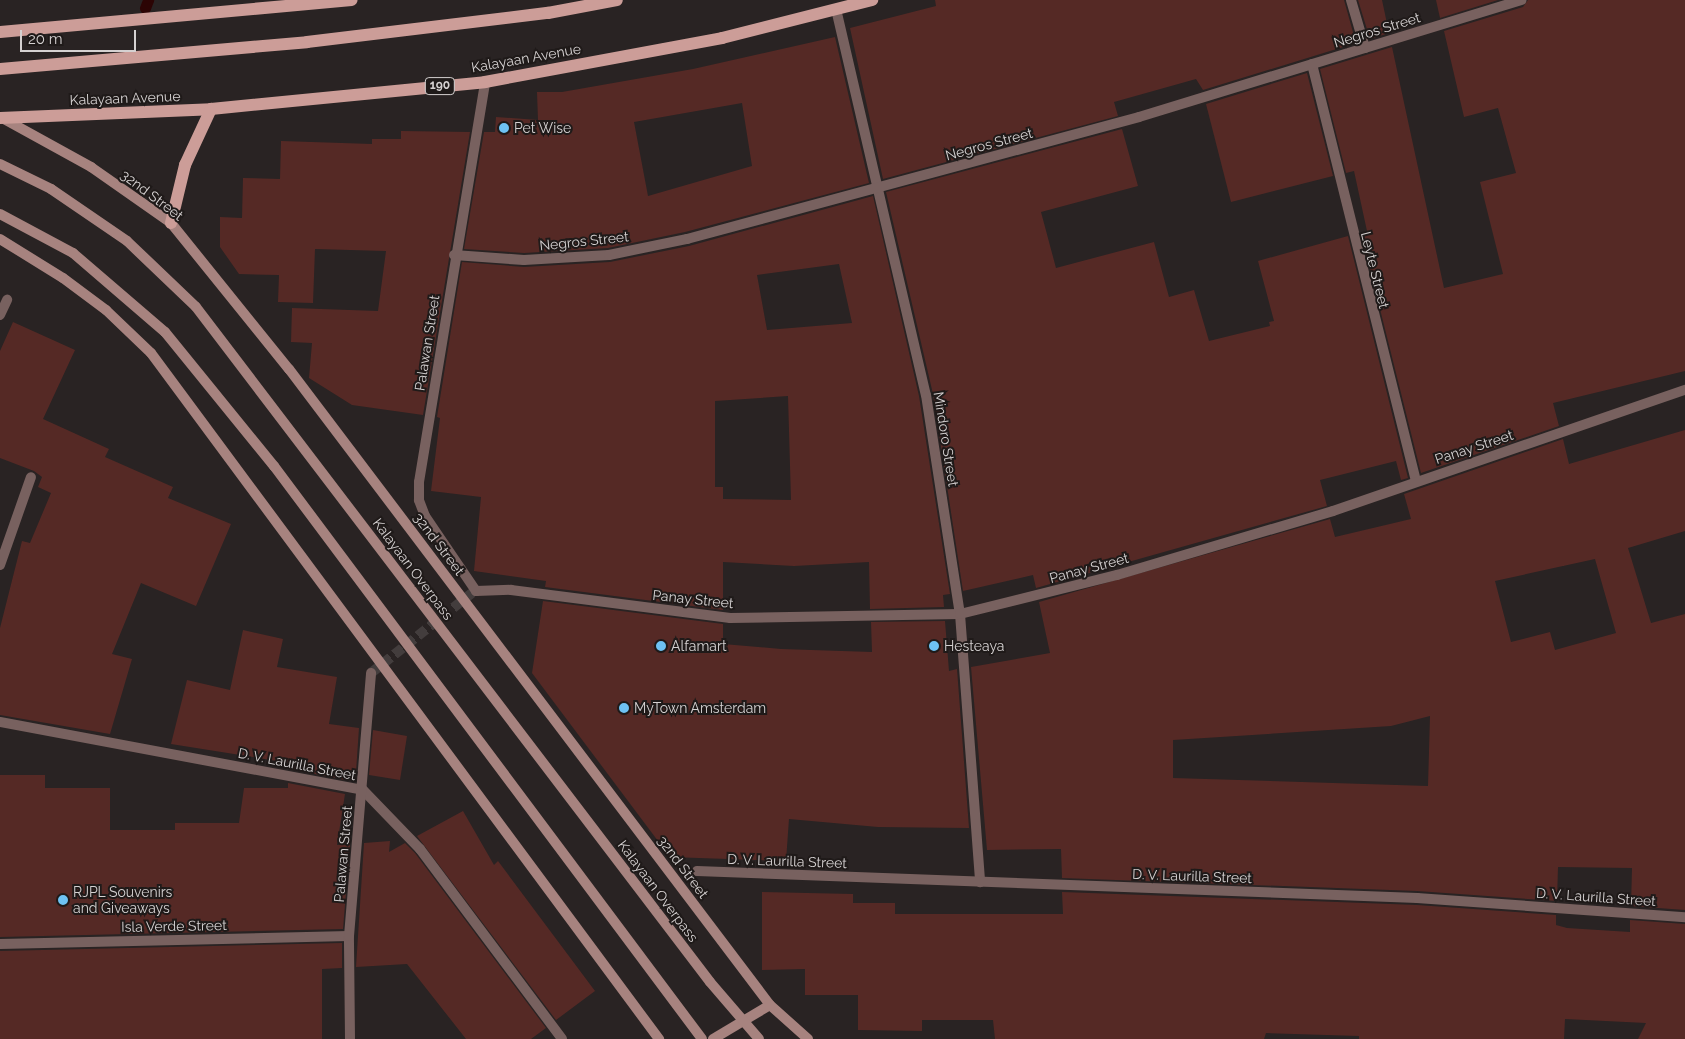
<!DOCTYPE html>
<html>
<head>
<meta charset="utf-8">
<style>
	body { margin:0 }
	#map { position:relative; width:1685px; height:1039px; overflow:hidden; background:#292323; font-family:Raleway,sans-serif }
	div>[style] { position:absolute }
	.stream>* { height:11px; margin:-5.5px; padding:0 5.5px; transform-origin:5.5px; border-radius:5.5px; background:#2c0404 }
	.building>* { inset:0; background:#552925 }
	.street-tunnel>* { height:10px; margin-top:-5px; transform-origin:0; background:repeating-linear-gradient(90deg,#433d3d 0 10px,transparent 0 15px) }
	.street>* { height:10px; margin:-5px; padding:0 5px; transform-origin:5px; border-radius:5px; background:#78615f }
	.secondary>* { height:10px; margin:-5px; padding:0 5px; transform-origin:5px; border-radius:5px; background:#a7837f }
	.primary>* { height:12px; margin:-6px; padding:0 6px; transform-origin:6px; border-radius:6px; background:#cc9d98 }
	.secondary-bridge>* { height:10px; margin:-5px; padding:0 5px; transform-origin:5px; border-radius:5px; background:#a7837f }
	.dots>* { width:14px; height:14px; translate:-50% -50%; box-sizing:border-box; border:2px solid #1f1a19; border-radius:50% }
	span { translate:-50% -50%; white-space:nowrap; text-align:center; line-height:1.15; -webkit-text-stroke:4px #1f1a19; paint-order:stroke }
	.shield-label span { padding:1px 4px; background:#1f1a19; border:1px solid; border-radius:4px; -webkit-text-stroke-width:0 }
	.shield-label { font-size:12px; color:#d5d1d1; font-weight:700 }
	.street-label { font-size:14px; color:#d5d1d1 }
	.poi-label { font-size:14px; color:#d5d1d1 }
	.left { translate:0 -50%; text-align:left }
	.scale { position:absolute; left:20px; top:30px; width:116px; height:22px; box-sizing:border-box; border:2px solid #d5d1d1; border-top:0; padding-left:6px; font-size:15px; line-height:18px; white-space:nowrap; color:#d5d1d1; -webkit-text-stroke:4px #1f1a19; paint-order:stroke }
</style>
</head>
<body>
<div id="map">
	<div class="stream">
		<i style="left:145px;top:8px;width:9px;rotate:-69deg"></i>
	</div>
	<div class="building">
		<i style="clip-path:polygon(935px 0,1344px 0,1356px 43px,1203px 90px,1196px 79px,1114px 102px,1118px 116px,883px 179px,850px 28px,936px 6px)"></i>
		<i style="clip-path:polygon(1358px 0,1382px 0,1389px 33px,1370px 39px)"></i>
		<i style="clip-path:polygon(1436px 0,1498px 0,1440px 18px)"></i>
		<i style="clip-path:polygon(1528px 0,1685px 0,1685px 371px,1553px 403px,1559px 426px,1421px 473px,1361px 233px,1367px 231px,1354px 171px,1346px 173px,1320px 69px,1392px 47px,1444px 288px,1503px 274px,1480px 182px,1516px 173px,1498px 108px,1464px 117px,1444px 31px,1523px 7px)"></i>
		<i style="clip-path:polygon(evenodd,835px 37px,869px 183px,685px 232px,608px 248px,524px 253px,464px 249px,484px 132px,495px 132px,496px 117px,538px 120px,537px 92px,562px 92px,693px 69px,835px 37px,742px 103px,752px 166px,648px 196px,634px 122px,742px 103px)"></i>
		<i style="clip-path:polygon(1307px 73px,1333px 176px,1231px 202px,1206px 104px)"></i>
		<i style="clip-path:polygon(1122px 129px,1138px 186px,1041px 212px,1056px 268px,1154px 242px,1169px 297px,1194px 290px,1209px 341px,1270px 326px,1269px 322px,1274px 321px,1258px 261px,1348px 236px,1408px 478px,1401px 480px,1396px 461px,1320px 480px,1327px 506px,1036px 588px,1033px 575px,963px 591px,933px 394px,886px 192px)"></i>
		<i style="clip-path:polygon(401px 131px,470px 132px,423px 415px,352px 405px,309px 378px,312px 343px,291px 342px,292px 308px,378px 311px,386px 251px,315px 249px,313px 303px,278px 302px,279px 275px,239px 274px,220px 247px,220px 217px,242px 218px,243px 178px,280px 179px,281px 141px,372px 144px,372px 139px,401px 139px)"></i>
		<i style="clip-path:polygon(evenodd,873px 196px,919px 396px,950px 594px,943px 595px,944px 607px,870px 609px,869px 562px,794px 566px,723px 562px,723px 610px,545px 587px,546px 581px,474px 571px,481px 497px,431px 491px,440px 418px,437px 417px,462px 262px,524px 267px,610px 262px,689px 246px,873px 196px,839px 264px,852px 323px,767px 330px,757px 275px,839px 264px,873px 196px,788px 396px,791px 500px,723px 499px,723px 487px,715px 487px,715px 401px,788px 396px)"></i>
		<i style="clip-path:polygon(13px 322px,75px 350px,43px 419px,109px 449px,105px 457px,173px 487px,168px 498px,231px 524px,196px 606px,141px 583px,112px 654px,132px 659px,110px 734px,0 715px,0 628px,22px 541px,30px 543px,51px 493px,38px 487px,42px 477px,34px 471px,0 458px,0 351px)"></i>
		<i style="clip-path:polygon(evenodd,1685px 430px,1685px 531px,1628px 548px,1651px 623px,1685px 614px,1685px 910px,1631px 906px,1632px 868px,1558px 867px,1557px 901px,1417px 891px,1062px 878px,1061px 849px,987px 850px,971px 667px,1050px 653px,1039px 602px,1330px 519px,1335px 537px,1411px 519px,1404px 494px,1563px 439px,1569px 464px,1685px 430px,1595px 559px,1616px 633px,1555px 650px,1550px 632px,1511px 642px,1495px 581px,1595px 559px,1685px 430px,1430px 716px,1428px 786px,1173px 778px,1173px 740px,1391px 726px,1430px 716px)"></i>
		<i style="clip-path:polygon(543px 601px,723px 624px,723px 644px,781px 649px,872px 652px,871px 622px,945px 621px,949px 671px,957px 669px,969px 828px,878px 827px,789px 819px,786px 861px,670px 857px,532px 673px)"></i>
		<i style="clip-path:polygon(243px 630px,283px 639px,277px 667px,337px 677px,329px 724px,359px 728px,356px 772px,348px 771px,346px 780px,289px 769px,290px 763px,171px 744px,187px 680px,230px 690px)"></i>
		<i style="clip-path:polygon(373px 730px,407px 736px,400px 780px,369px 775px)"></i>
		<i style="clip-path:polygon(0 775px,45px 775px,45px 788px,110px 788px,110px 830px,175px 830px,175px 823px,239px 823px,244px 788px,288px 788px,288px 783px,345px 794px,337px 845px,350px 844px,343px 929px,0 937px)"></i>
		<i style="clip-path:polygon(463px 811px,494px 865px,498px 861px,595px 991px,556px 1020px,417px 836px)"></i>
		<i style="clip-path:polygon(390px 841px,389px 852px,405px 843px,415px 853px,546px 1028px,531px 1039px,466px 1039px,407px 964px,356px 967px,364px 843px)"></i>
		<i style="clip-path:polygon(762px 892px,853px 894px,853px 903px,895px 903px,895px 914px,1063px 914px,1062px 892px,1417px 905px,1556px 915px,1556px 925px,1567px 928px,1630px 932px,1630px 920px,1685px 924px,1685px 1039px,1638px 1039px,1646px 1023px,1565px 1019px,1564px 1039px,1359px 1039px,1359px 1036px,1266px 1033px,1264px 1039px,995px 1039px,993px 1020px,922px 1020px,922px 1031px,858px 1030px,858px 995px,805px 995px,805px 969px,762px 970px)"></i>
		<i style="clip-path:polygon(342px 943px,342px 968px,322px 969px,322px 1039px,0 1039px,0 951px)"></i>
	</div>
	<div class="street-tunnel">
		<i style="left:371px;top:673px;width:129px;rotate:-38.4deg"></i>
	</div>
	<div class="street">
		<i style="left:1351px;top:0;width:50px;rotate:73.7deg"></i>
		<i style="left:836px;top:9px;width:396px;rotate:76.9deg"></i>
		<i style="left:926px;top:395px;width:222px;rotate:81.2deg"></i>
		<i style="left:960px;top:614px;width:269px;rotate:85.7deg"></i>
		<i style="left:1312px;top:64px;width:429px;rotate:76deg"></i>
		<i style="left:454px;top:255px;width:70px;rotate:4.1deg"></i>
		<i style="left:524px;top:260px;width:85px;rotate:-3.4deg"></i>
		<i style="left:609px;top:255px;width:80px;rotate:-11.6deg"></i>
		<i style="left:687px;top:239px;width:468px;rotate:-15.1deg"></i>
		<i style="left:1139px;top:117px;width:400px;rotate:-17deg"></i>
		<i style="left:0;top:315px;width:17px;rotate:-65deg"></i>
		<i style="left:0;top:565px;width:93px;rotate:-70.6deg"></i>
		<i style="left:476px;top:591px;width:35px;rotate:-2deg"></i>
		<i style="left:511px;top:590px;width:221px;rotate:7.3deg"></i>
		<i style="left:730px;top:618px;width:230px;rotate:-1deg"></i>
		<i style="left:960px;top:614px;width:162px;rotate:-14deg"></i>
		<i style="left:1117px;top:575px;width:225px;rotate:-16.5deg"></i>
		<i style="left:1333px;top:511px;width:372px;rotate:-19deg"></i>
		<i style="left:476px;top:591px;width:91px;rotate:-124.2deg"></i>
		<i style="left:425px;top:516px;width:17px;rotate:-111deg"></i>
		<i style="left:419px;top:500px;width:18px;rotate:-90deg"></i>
		<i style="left:419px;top:482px;width:405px;rotate:-80.6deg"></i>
		<i style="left:0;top:722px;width:369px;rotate:10.6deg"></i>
		<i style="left:363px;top:790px;width:82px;rotate:46deg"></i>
		<i style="left:420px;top:849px;width:237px;rotate:53.2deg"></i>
		<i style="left:697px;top:871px;width:721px;rotate:2.15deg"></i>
		<i style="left:1417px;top:898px;width:269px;rotate:4.1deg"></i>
		<i style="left:0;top:944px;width:349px;rotate:-1.3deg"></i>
		<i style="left:350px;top:1039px;width:103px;rotate:-90.6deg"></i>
		<i style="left:349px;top:936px;width:264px;rotate:-85.2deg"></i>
	</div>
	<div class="secondary">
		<i style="left:2px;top:118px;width:102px;rotate:28.8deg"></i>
		<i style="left:91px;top:167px;width:98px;rotate:35deg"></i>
		<i style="left:171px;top:223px;width:188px;rotate:51.1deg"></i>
		<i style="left:289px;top:369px;width:797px;rotate:52.9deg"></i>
		<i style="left:770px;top:1005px;width:51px;rotate:41.8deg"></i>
		<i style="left:0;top:239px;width:74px;rotate:31.8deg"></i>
		<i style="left:63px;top:278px;width:54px;rotate:36.7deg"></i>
		<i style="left:106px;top:310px;width:62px;rotate:43.7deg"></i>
		<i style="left:151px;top:353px;width:854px;rotate:53.48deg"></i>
		<i style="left:713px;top:1039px;width:66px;rotate:-30.8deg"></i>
	</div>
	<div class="primary">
		<i style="left:0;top:32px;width:353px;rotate:-5.2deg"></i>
		<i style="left:0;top:69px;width:308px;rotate:-5deg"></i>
		<i style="left:307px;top:42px;width:243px;rotate:-6.9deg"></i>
		<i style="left:548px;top:13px;width:70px;rotate:-10.7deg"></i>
		<i style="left:0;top:118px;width:211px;rotate:-2.4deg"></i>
		<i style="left:211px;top:109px;width:275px;rotate:-5.6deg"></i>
		<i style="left:485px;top:82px;width:241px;rotate:-10.5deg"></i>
		<i style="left:722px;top:38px;width:155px;rotate:-14.2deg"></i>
		<i style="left:171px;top:223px;width:60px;rotate:-76.4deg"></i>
		<i style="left:185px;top:165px;width:62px;rotate:-65.1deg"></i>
	</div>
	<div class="secondary-bridge">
		<i style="left:0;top:164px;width:57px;rotate:26.1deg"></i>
		<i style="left:51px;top:189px;width:92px;rotate:34.4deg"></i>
		<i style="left:127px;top:241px;width:95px;rotate:43.7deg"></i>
		<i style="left:196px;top:307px;width:848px;rotate:52.71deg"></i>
		<i style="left:710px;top:982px;width:75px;rotate:49.3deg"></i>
		<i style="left:0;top:214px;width:83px;rotate:28.1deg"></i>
		<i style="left:73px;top:253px;width:121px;rotate:40.7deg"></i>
		<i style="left:165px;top:332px;width:173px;rotate:50.9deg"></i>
		<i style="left:274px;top:466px;width:715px;rotate:53.24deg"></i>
	</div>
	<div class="dots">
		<i style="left:504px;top:128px;background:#6ec2f3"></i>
		<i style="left:661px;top:646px;background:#6ec2f3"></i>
		<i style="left:934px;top:646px;background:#6ec2f3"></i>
		<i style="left:624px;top:708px;background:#6ec2f3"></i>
		<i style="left:63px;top:900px;background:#6ec2f3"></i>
	</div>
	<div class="shield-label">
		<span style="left:440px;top:86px">190</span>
	</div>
	<div class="street-label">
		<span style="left:1377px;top:30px;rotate:-17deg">Negros Street</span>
		<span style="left:526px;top:58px;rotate:-10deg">Kalayaan Avenue</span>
		<span style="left:125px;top:98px;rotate:-2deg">Kalayaan Avenue</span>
		<span style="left:989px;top:144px;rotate:-15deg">Negros Street</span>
		<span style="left:152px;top:195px;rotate:37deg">32nd Street</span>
		<span style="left:584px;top:241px;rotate:-6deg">Negros Street</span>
		<span style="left:1375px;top:270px;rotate:76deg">Leyte Street</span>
		<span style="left:427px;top:343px;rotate:-81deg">Palawan Street</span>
		<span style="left:946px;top:439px;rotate:81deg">Mindoro Street</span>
		<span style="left:1474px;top:447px;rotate:-18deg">Panay Street</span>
		<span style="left:439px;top:544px;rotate:53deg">32nd Street</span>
		<span style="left:1089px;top:568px;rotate:-15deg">Panay Street</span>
		<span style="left:413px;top:569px;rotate:53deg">Kalayaan Overpass</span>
		<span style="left:693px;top:599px;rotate:6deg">Panay Street</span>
		<span style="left:297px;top:764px;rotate:11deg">D. V. Laurilla Street</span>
		<span style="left:343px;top:854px;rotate:-85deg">Palawan Street</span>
		<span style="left:787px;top:861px;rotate:2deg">D. V. Laurilla Street</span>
		<span style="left:683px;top:867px;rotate:53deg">32nd Street</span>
		<span style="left:1192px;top:876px;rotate:2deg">D. V. Laurilla Street</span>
		<span style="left:658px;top:891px;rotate:53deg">Kalayaan Overpass</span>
		<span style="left:1596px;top:897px;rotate:4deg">D. V. Laurilla Street</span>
		<span style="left:174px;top:926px;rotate:-1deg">Isla Verde Street</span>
	</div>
	<div class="poi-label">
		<span class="left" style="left:514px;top:128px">Pet Wise</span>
		<span class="left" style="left:671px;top:646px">Alfamart</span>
		<span class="left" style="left:944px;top:646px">Hesteaya</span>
		<span class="left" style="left:634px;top:708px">MyTown Amsterdam</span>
		<span class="left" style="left:73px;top:900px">RJPL Souvenirs<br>and Giveaways</span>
	</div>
	<div class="scale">20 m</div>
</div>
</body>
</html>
